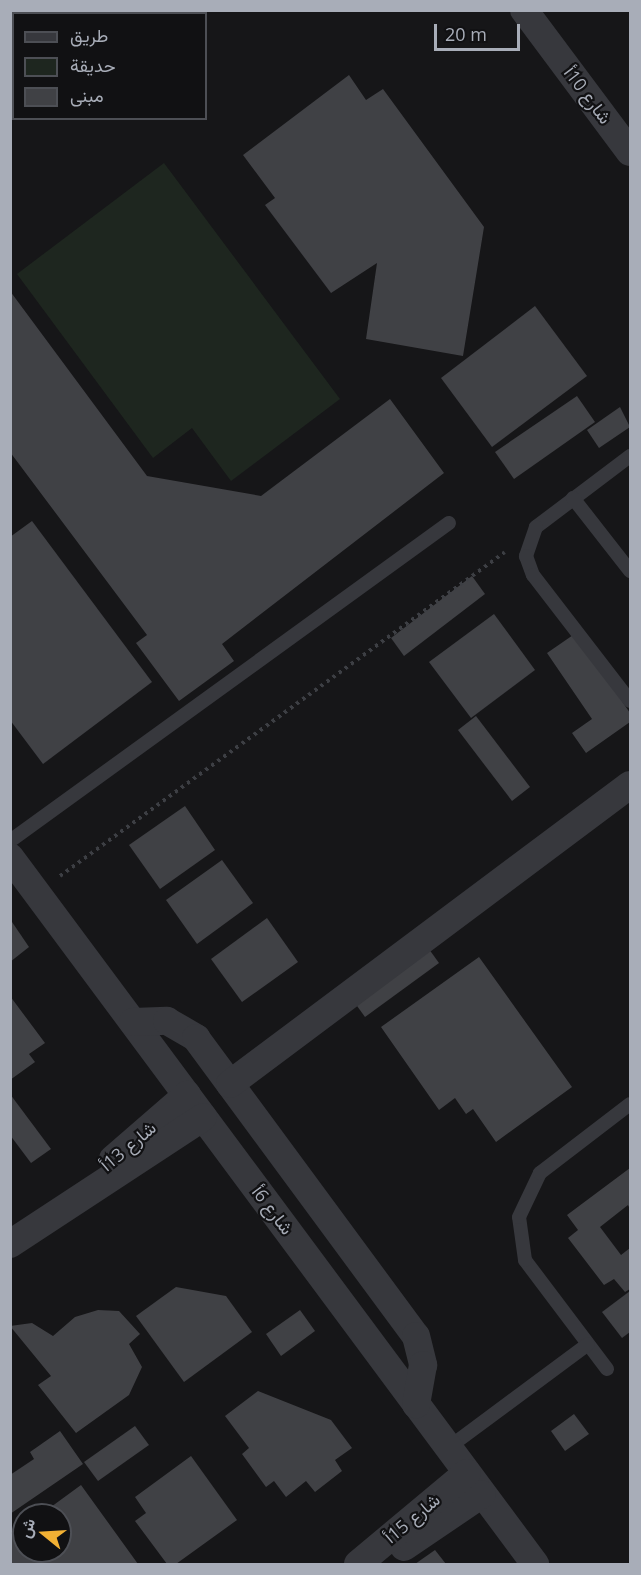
<!DOCTYPE html>
<html>
<head>
<meta charset="utf-8">
<style>
	body { margin:0 }
	#map { position:relative; width:641px; height:1575px; overflow:hidden; background:#161618; font-family:"Open Sans",Vazirmatn,sans-serif }
	div>[style] { position:absolute }
	.green>* { inset:0; background:#1e261f }
	.building>* { inset:0; background:#404145 }
	.path>* { height:4px; margin-top:-2px; transform-origin:0; background:repeating-linear-gradient(90deg,#3d3f44 0 3px,transparent 0 7.5px) }
	.service>* { height:14px; margin:-7px; padding:0 7px; transform-origin:7px; border-radius:7px; background:#37383d }
	.minor>* { height:28px; margin:-14px; padding:0 14px; transform-origin:14px; border-radius:14px; background:#37383d }
	span { translate:-50% -50%; white-space:nowrap; text-align:center; line-height:1.15; -webkit-text-stroke:4.5px #111113; paint-order:stroke }
	.street-label { font-size:18px; color:#a8adb8 }
	.frame { position:absolute; inset:0; border:12px solid #a8adb8; pointer-events:none }
	.legend { position:absolute; left:12px; top:12px; width:195px; height:108px; box-sizing:border-box; background:#111113; border:2px solid #4d4f55; margin:0; padding:8px 10px; list-style:none; font-size:18px; color:#a8adb8 }
	.legend li { display:flex; align-items:center; gap:12px; height:30px }
	.legend b { width:30px; border:2px solid #4d4f55 }
	.north { position:absolute; left:12px; top:1503px; width:60px; height:60px; box-sizing:border-box; background:#111113; border:2px solid #4d4f55; border-radius:50%; rotate:288deg; font-size:16px; font-weight:700; line-height:24px; text-align:center; color:#a8adb8 }
	.north::after { content:''; display:block; margin:auto; width:21px; height:27px; background:#f2b134; clip-path:polygon(50% 0,100% 100%,50% 72%,0 100%) }
	.scale { position:absolute; left:434px; top:24px; width:86px; height:27px; box-sizing:border-box; border:3px solid #a8adb8; border-top:0; padding-left:8px; font-size:18px; line-height:21px; white-space:nowrap; color:#a8adb8; -webkit-text-stroke:4px #111113; paint-order:stroke }
</style>
</head>
<body>
<div id="map">
	<div class="green">
		<i style="clip-path:polygon(164px 163px,340px 399px,231px 481px,192px 428px,153px 458px,17px 274px)"></i>
	</div>
	<div class="building">
		<i style="clip-path:polygon(349px 75px,366px 100px,383px 89px,484px 227px,463px 356px,366px 339px,377px 263px,331px 293px,265px 205px,275px 198px,243px 155px)"></i>
		<i style="clip-path:polygon(10px 291px,147px 476px,261px 496px,390px 399px,444px 473px,222px 644px,234px 661px,179px 701px,136px 643px,147px 635px,10px 452px)"></i>
		<i style="clip-path:polygon(535px 306px,587px 376px,492px 447px,441px 378px)"></i>
		<i style="clip-path:polygon(577px 396px,595px 422px,514px 479px,495px 452px)"></i>
		<i style="clip-path:polygon(620px 407px,630px 427px,599px 448px,587px 430px)"></i>
		<i style="clip-path:polygon(32px 521px,152px 682px,43px 764px,10px 720px,10px 537px)"></i>
		<i style="clip-path:polygon(472px 576px,485px 594px,404px 656px,391px 638px)"></i>
		<i style="clip-path:polygon(494px 614px,535px 670px,471px 718px,429px 662px)"></i>
		<i style="clip-path:polygon(576px 633px,630px 713px,630px 722px,586px 753px,572px 733px,592px 719px,547px 653px)"></i>
		<i style="clip-path:polygon(476px 716px,530px 787px,512px 801px,458px 730px)"></i>
		<i style="clip-path:polygon(185px 806px,215px 850px,160px 889px,129px 845px)"></i>
		<i style="clip-path:polygon(222px 860px,253px 903px,197px 944px,166px 900px)"></i>
		<i style="clip-path:polygon(267px 918px,298px 962px,242px 1002px,211px 959px)"></i>
		<i style="clip-path:polygon(10px 919px,29px 947px,10px 962px)"></i>
		<i style="clip-path:polygon(426px 945px,439px 963px,365px 1017px,352px 999px)"></i>
		<i style="clip-path:polygon(479px 957px,572px 1087px,496px 1142px,473px 1109px,466px 1114px,455px 1098px,439px 1110px,381px 1027px)"></i>
		<i style="clip-path:polygon(10px 996px,45px 1043px,29px 1054px,35px 1062px,10px 1080px)"></i>
		<i style="clip-path:polygon(10px 1094px,51px 1149px,31px 1163px,10px 1135px)"></i>
		<i style="clip-path:polygon(630px 1168px,630px 1209px,628px 1205px,600px 1227px,621px 1255px,630px 1248px,630px 1289px,625px 1292px,614px 1279px,604px 1285px,568px 1238px,578px 1230px,567px 1215px)"></i>
		<i style="clip-path:polygon(176px 1287px,226px 1296px,252px 1332px,184px 1382px,136px 1316px)"></i>
		<i style="clip-path:polygon(630px 1291px,630px 1332px,622px 1338px,602px 1312px)"></i>
		<i style="clip-path:polygon(98px 1310px,119px 1311px,140px 1334px,129px 1344px,142px 1367px,129px 1395px,76px 1433px,38px 1385px,51px 1376px,10px 1326px,32px 1323px,53px 1336px,75px 1317px)"></i>
		<i style="clip-path:polygon(300px 1310px,315px 1331px,281px 1356px,266px 1334px)"></i>
		<i style="clip-path:polygon(258px 1391px,331px 1420px,352px 1448px,335px 1460px,342px 1471px,315px 1492px,306px 1481px,286px 1497px,274px 1481px,266px 1487px,242px 1454px,249px 1448px,225px 1416px)"></i>
		<i style="clip-path:polygon(574px 1414px,589px 1434px,565px 1451px,551px 1431px)"></i>
		<i style="clip-path:polygon(135px 1426px,149px 1445px,98px 1481px,84px 1462px)"></i>
		<i style="clip-path:polygon(60px 1431px,83px 1464px,10px 1514px,10px 1475px,34px 1459px,30px 1452px)"></i>
		<i style="clip-path:polygon(191px 1456px,237px 1520px,176px 1564px,167px 1564px,135px 1521px,146px 1513px,135px 1497px)"></i>
		<i style="clip-path:polygon(81px 1485px,138px 1564px,12px 1564px,10px 1536px,24px 1527px,24px 1551px,60px 1551px,60px 1515px,40px 1515px)"></i>
		<i style="clip-path:polygon(435px 1550px,446px 1564px,415px 1564px)"></i>
	</div>
	<div class="path">
		<i style="left:60px;top:876px;width:550px;rotate:-36.06deg"></i>
	</div>
	<div class="service">
		<i style="left:630px;top:456px;width:118px;rotate:142.9deg"></i>
		<i style="left:536px;top:527px;width:31px;rotate:109deg"></i>
		<i style="left:526px;top:556px;width:20px;rotate:70deg"></i>
		<i style="left:533px;top:575px;width:159px;rotate:52.4deg"></i>
		<i style="left:573px;top:498px;width:93px;rotate:52deg"></i>
		<i style="left:10px;top:841px;width:542px;rotate:-35.92deg"></i>
		<i style="left:607px;top:1369px;width:136px;rotate:-127deg"></i>
		<i style="left:525px;top:1260px;width:43px;rotate:-97.9deg"></i>
		<i style="left:519px;top:1217px;width:49px;rotate:-64.5deg"></i>
		<i style="left:540px;top:1173px;width:113px;rotate:-37.5deg"></i>
		<i style="left:448px;top:1448px;width:174px;rotate:-36.6deg"></i>
	</div>
	<div class="minor">
		<i style="left:524px;top:10px;width:177px;rotate:53.3deg"></i>
		<i style="left:80px;top:14px;width:6px;rotate:-45deg"></i>
		<i style="left:10px;top:65px;width:4px;rotate:-27deg"></i>
		<i style="left:10px;top:857px;width:881px;rotate:53.4deg"></i>
		<i style="left:133px;top:1022px;width:34px;rotate:-2deg"></i>
		<i style="left:167px;top:1021px;width:34px;rotate:30deg"></i>
		<i style="left:196px;top:1038px;width:370px;rotate:53.6deg"></i>
		<i style="left:416px;top:1336px;width:30px;rotate:76deg"></i>
		<i style="left:423px;top:1365px;width:40px;rotate:100deg"></i>
		<i style="left:230px;top:1084px;width:499px;rotate:-36.8deg"></i>
		<i style="left:113px;top:1159px;width:98px;rotate:-40.9deg"></i>
		<i style="left:10px;top:1244px;width:231px;rotate:-33.3deg"></i>
		<i style="left:404px;top:1547px;width:94px;rotate:-34.2deg"></i>
		<i style="left:358px;top:1564px;width:142px;rotate:-39.9deg"></i>
	</div>
	<div class="street-label">
		<span style="left:588px;top:95px;rotate:53deg">شارع 10أ</span>
		<span style="left:128px;top:1146px;rotate:-40deg">شارع 13أ</span>
		<span style="left:273px;top:1210px;rotate:53deg">شارع 6أ</span>
		<span style="left:412px;top:1518px;rotate:-40deg">شارع 15أ</span>
	</div>
	<div class="frame"></div>
	<ul class="legend">
	<li><b style="height:8px;background:#37383d"></b>طريق</li>
	<li><b style="height:16px;background:#1e261f"></b>حديقة</li>
	<li><b style="height:16px;background:#404145"></b>مبنى</li>
	</ul>
	<div class="north">ش</div>
	<div class="scale">20 m</div>
</div>
</body>
</html>
